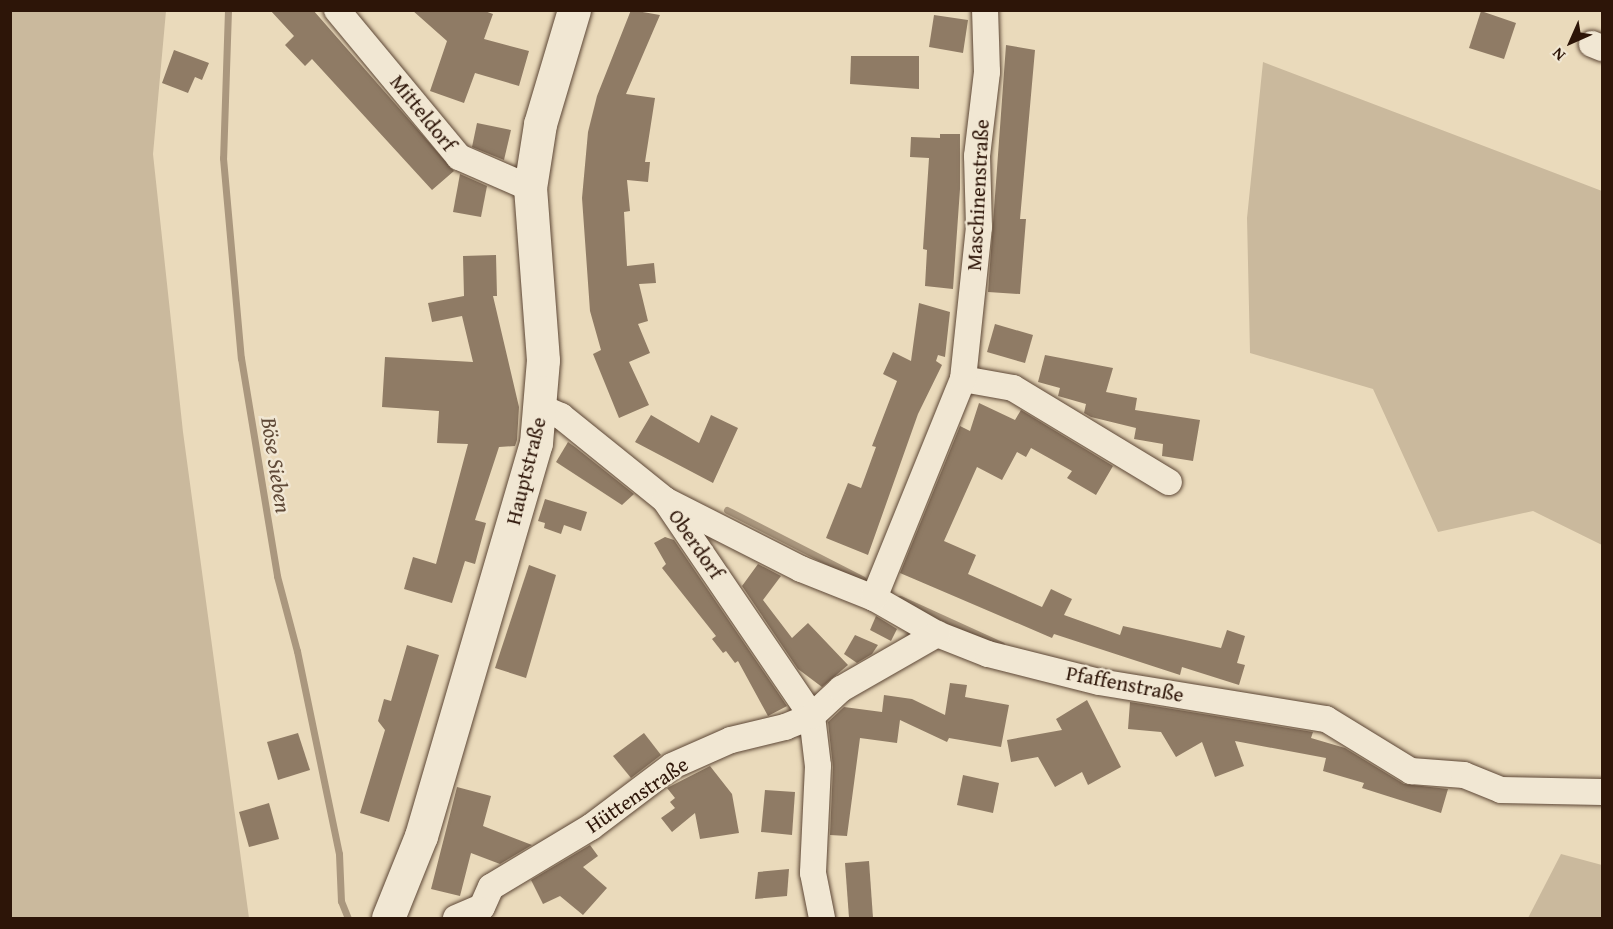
<!DOCTYPE html>
<html>
<head>
<meta charset="utf-8">
<style>
	body { margin:0 }
	#map { position:relative; width:1613px; height:929px; overflow:hidden; background:#eadabb; font-family:"Gentium Book Plus",serif }
	div>[style] { position:absolute }
	.green>* { inset:0; background:#cab99d }
	.stream>* { height:7px; margin:-3.5px; padding:0 3.5px; transform-origin:3.5px; border-radius:3.5px; background:#aa977e }
	.building>* { inset:0; background:#8f7b65 }
	.roads { filter:drop-shadow(0 0 2px #5c4635) drop-shadow(0 0 2px #5c4635) }
	.street>* { height:26px; margin:-13px; padding:0 13px; transform-origin:13px; border-radius:13px; background:#f1e7d3 }
	.secondary>* { height:33px; margin:-16.5px; padding:0 16.5px; transform-origin:16.5px; border-radius:16.5px; background:#f1e7d3 }
	span { translate:-50% -50%; white-space:nowrap; text-align:center; line-height:1.15; -webkit-text-stroke:5px #f1e7d3; paint-order:stroke }
	.street-label { font-size:21px; color:#2d1508 }
	.water-label { font-size:22px; color:#5f4937; font-style:italic }
	.frame { position:absolute; inset:0; border:12px solid #2d1508; pointer-events:none }
	.north { position:absolute; left:1541px; top:12px; width:60px; height:60px; -webkit-text-stroke:4px #f1e7d3; paint-order:stroke; rotate:225deg; font-size:16px; font-weight:700; line-height:24px; text-align:center; color:#2d1508 }
	.north::after { content:''; display:block; margin:auto; width:21px; height:27px; background:#2d1508; clip-path:polygon(50% 0,100% 100%,50% 72%,0 100%) }
</style>
</head>
<body>
<div id="map">
	<div class="green">
		<i style="clip-path:polygon(10px 11px,166px 11px,153px 154px,183px 432px,249px 918px,11px 918px)"></i>
		<i style="clip-path:polygon(1263px 62px,1602px 191px,1602px 545px,1533px 511px,1438px 532px,1373px 389px,1250px 353px,1247px 218px)"></i>
		<i style="clip-path:polygon(1561px 854px,1602px 865px,1602px 918px,1528px 918px)"></i>
	</div>
	<div class="stream">
		<i style="left:228px;top:10px;width:148px;rotate:91.9deg"></i>
		<i style="left:223px;top:158px;width:201px;rotate:84.9deg"></i>
		<i style="left:241px;top:358px;width:221px;rotate:80.6deg"></i>
		<i style="left:277px;top:576px;width:78px;rotate:75.1deg"></i>
		<i style="left:297px;top:651px;width:207px;rotate:78.3deg"></i>
		<i style="left:339px;top:854px;width:47px;rotate:87.6deg"></i>
		<i style="left:341px;top:901px;width:18px;rotate:68deg"></i>
		<i style="left:727px;top:510px;width:152px;rotate:27.1deg"></i>
		<i style="left:900px;top:599px;width:111px;rotate:24.5deg"></i>
	</div>
	<div class="building">
		<i style="clip-path:polygon(270px 10px,313px 10px,454px 171px,432px 190px,312px 59px,305px 66px,285px 45px,294px 36px)"></i>
		<i style="clip-path:polygon(412px 10px,482px 10px,493px 14px,484px 39px,529px 51px,519px 86px,475px 73px,464px 103px,430px 91px,447px 41px)"></i>
		<i style="clip-path:polygon(631px 10px,660px 15px,626px 94px,655px 98px,645px 162px,650px 162px,648px 182px,627px 180px,630px 211px,624px 212px,627px 266px,654px 263px,656px 283px,639px 284px,648px 321px,638px 324px,650px 353px,629px 362px,649px 405px,619px 418px,593px 354px,601px 350px,590px 311px,582px 198px,588px 132px,597px 96px)"></i>
		<i style="clip-path:polygon(1481px 11px,1516px 23px,1504px 59px,1469px 48px)"></i>
		<i style="clip-path:polygon(934px 15px,968px 20px,963px 53px,929px 47px)"></i>
		<i style="clip-path:polygon(1006px 45px,1035px 50px,1020px 219px,1026px 219px,1020px 294px,988px 292px)"></i>
		<i style="clip-path:polygon(174px 50px,209px 63px,202px 80px,195px 77px,188px 93px,162px 83px)"></i>
		<i style="clip-path:polygon(851px 56px,919px 56px,919px 89px,850px 84px)"></i>
		<i style="clip-path:polygon(477px 123px,511px 130px,504px 160px,472px 147px)"></i>
		<i style="clip-path:polygon(940px 134px,960px 134px,960px 189px,953px 289px,925px 286px,927px 250px,923px 249px,929px 158px,910px 157px,911px 137px,940px 138px)"></i>
		<i style="clip-path:polygon(460px 174px,487px 186px,481px 217px,453px 212px)"></i>
		<i style="clip-path:polygon(496px 255px,497px 296px,493px 296px,519px 407px,517px 440px,515px 446px,499px 447px,475px 520px,486px 523px,475px 564px,465px 561px,452px 603px,404px 589px,413px 557px,436px 564px,468px 444px,437px 443px,439px 411px,382px 407px,385px 357px,473px 362px,462px 316px,432px 322px,428px 303px,464px 296px,463px 256px)"></i>
		<i style="clip-path:polygon(919px 303px,950px 312px,945px 357px,938px 355px,936px 361px,942px 365px,918px 414px,868px 555px,826px 538px,848px 483px,861px 488px,876px 447px,872px 446px,897px 381px,883px 374px,893px 352px,911px 361px)"></i>
		<i style="clip-path:polygon(995px 324px,1033px 335px,1025px 363px,987px 352px)"></i>
		<i style="clip-path:polygon(1045px 355px,1113px 368px,1106px 392px,1137px 398px,1135px 410px,1200px 420px,1193px 461px,1162px 456px,1163px 444px,1134px 439px,1136px 428px,1091px 417px,1084px 413px,1086px 404px,1058px 396px,1060px 388px,1038px 382px)"></i>
		<i style="clip-path:polygon(979px 403px,1015px 420px,1021px 410px,1113px 466px,1096px 495px,1067px 478px,1072px 471px,1031px 448px,1026px 457px,1017px 452px,1002px 480px,977px 467px,944px 541px,976px 555px,968px 574px,1042px 607px,1051px 589px,1072px 599px,1064px 615px,1120px 635px,1123px 626px,1221px 648px,1227px 630px,1245px 636px,1237px 663px,1245px 665px,1239px 685px,1182px 667px,1180px 675px,1054px 634px,1052px 638px,900px 573px,960px 426px,970px 431px)"></i>
		<i style="clip-path:polygon(651px 415px,699px 443px,711px 415px,738px 428px,713px 483px,635px 442px)"></i>
		<i style="clip-path:polygon(568px 442px,575px 447px,634px 494px,622px 505px,556px 462px)"></i>
		<i style="clip-path:polygon(545px 499px,587px 512px,581px 531px,564px 525px,561px 534px,544px 528px,545px 523px,538px 521px)"></i>
		<i style="clip-path:polygon(665px 537px,674px 540px,787px 706px,768px 716px,738px 661px,735px 663px,726px 651px,723px 653px,712px 639px,716px 636px,662px 568px,666px 564px,654px 543px)"></i>
		<i style="clip-path:polygon(758px 564px,781px 576px,763px 600px,792px 638px,808px 623px,848px 665px,822px 687px,798px 669px,742px 586px)"></i>
		<i style="clip-path:polygon(529px 565px,556px 575px,526px 678px,495px 668px)"></i>
		<i style="clip-path:polygon(876px 616px,897px 629px,891px 641px,870px 630px)"></i>
		<i style="clip-path:polygon(855px 635px,878px 645px,872px 654px,857px 663px,844px 654px)"></i>
		<i style="clip-path:polygon(407px 645px,439px 655px,389px 822px,360px 813px,385px 730px,378px 721px,384px 699px,391px 701px)"></i>
		<i style="clip-path:polygon(950px 683px,967px 685px,965px 697px,1009px 705px,1001px 747px,949px 738px,947px 742px,900px 720px,897px 743px,860px 738px,847px 836px,830px 835px,833px 767px,828px 722px,844px 707px,882px 712px,884px 695px,912px 699px,945px 715px)"></i>
		<i style="clip-path:polygon(1087px 700px,1121px 767px,1088px 785px,1082px 772px,1055px 787px,1038px 757px,1011px 762px,1007px 740px,1062px 730px,1056px 719px)"></i>
		<i style="clip-path:polygon(1130px 702px,1313px 732px,1311px 738px,1345px 748px,1404px 784px,1448px 789px,1441px 813px,1362px 788px,1364px 783px,1323px 771px,1326px 758px,1235px 741px,1244px 766px,1215px 777px,1202px 742px,1176px 757px,1161px 732px,1128px 729px)"></i>
		<i style="clip-path:polygon(298px 733px,310px 770px,278px 780px,267px 742px)"></i>
		<i style="clip-path:polygon(644px 733px,661px 755px,631px 778px,613px 756px)"></i>
		<i style="clip-path:polygon(710px 766px,732px 794px,739px 833px,700px 839px,695px 813px,672px 832px,661px 818px,675px 808px,670px 802px,675px 798px,667px 788px)"></i>
		<i style="clip-path:polygon(963px 775px,999px 783px,993px 813px,957px 805px)"></i>
		<i style="clip-path:polygon(457px 787px,491px 796px,483px 826px,532px 845px,500px 864px,471px 853px,460px 896px,431px 889px)"></i>
		<i style="clip-path:polygon(765px 790px,795px 792px,792px 835px,761px 832px)"></i>
		<i style="clip-path:polygon(269px 803px,279px 839px,249px 847px,239px 812px)"></i>
		<i style="clip-path:polygon(590px 845px,598px 856px,583px 867px,607px 888px,583px 915px,560px 896px,543px 904px,531px 880px)"></i>
		<i style="clip-path:polygon(869px 861px,873px 918px,849px 918px,845px 863px)"></i>
		<i style="clip-path:polygon(789px 869px,787px 896px,755px 899px,758px 872px)"></i>
	</div>
	<div class="roads">
		<div class="street">
			<i style="left:337px;top:10px;width:191px;rotate:50.3deg"></i>
			<i style="left:459px;top:157px;width:77px;rotate:23.6deg"></i>
			<i style="left:1592px;top:44px;width:11px;rotate:22deg"></i>
			<i style="left:963px;top:379px;width:51px;rotate:10.2deg"></i>
			<i style="left:1013px;top:388px;width:182px;rotate:31.1deg"></i>
			<i style="left:542px;top:408px;width:21px;rotate:23deg"></i>
			<i style="left:561px;top:416px;width:134px;rotate:38.9deg"></i>
			<i style="left:665px;top:500px;width:261px;rotate:55.8deg"></i>
			<i style="left:812px;top:716px;width:50px;rotate:83.2deg"></i>
			<i style="left:818px;top:766px;width:107px;rotate:92.7deg"></i>
			<i style="left:813px;top:873px;width:46px;rotate:78.7deg"></i>
			<i style="left:665px;top:500px;width:153px;rotate:26.9deg"></i>
			<i style="left:801px;top:569px;width:79px;rotate:21.7deg"></i>
			<i style="left:874px;top:598px;width:73px;rotate:29.7deg"></i>
			<i style="left:937px;top:634px;width:55px;rotate:21.4deg"></i>
			<i style="left:988px;top:654px;width:114px;rotate:14.2deg"></i>
			<i style="left:1099px;top:682px;width:230px;rotate:9.3deg"></i>
			<i style="left:1326px;top:719px;width:100px;rotate:31.5deg"></i>
			<i style="left:1411px;top:771px;width:53px;rotate:4.3deg"></i>
			<i style="left:1464px;top:775px;width:40px;rotate:22deg"></i>
			<i style="left:1501px;top:790px;width:101px;rotate:1.1deg"></i>
			<i style="left:874px;top:598px;width:236px;rotate:-67.9deg"></i>
			<i style="left:963px;top:379px;width:153px;rotate:-84deg"></i>
			<i style="left:979px;top:227px;width:71px;rotate:-91.6deg"></i>
			<i style="left:977px;top:156px;width:85px;rotate:-83.2deg"></i>
			<i style="left:987px;top:72px;width:62px;rotate:-91.8deg"></i>
			<i style="left:456px;top:918px;width:28px;rotate:-23deg"></i>
			<i style="left:482px;top:907px;width:22px;rotate:-66deg"></i>
			<i style="left:491px;top:887px;width:117px;rotate:-31deg"></i>
			<i style="left:591px;top:827px;width:101px;rotate:-37deg"></i>
			<i style="left:672px;top:766px;width:64px;rotate:-23.8deg"></i>
			<i style="left:731px;top:740px;width:56px;rotate:-13.5deg"></i>
			<i style="left:785px;top:727px;width:29px;rotate:-22deg"></i>
			<i style="left:812px;top:716px;width:40px;rotate:-43deg"></i>
			<i style="left:841px;top:689px;width:111px;rotate:-29.8deg"></i>
		</div>
		<div class="secondary">
			<i style="left:388px;top:918px;width:88px;rotate:-68.1deg"></i>
			<i style="left:421px;top:836px;width:409px;rotate:-73.7deg"></i>
			<i style="left:536px;top:443px;width:83px;rotate:-85.2deg"></i>
			<i style="left:543px;top:360px;width:172px;rotate:-94.3deg"></i>
			<i style="left:530px;top:188px;width:65px;rotate:-81.1deg"></i>
			<i style="left:540px;top:124px;width:119px;rotate:-73.4deg"></i>
		</div>
	</div>
	<div class="street-label">
		<span style="left:423px;top:113px;rotate:51deg">Mitteldorf</span>
		<span style="left:978px;top:195px;rotate:-87deg">Maschinenstraße</span>
		<span style="left:526px;top:471px;rotate:-76deg">Hauptstraße</span>
		<span style="left:696px;top:544px;rotate:55deg">Oberdorf</span>
		<span style="left:1125px;top:684px;rotate:11deg">Pfaffenstraße</span>
		<span style="left:637px;top:795px;rotate:-34deg">Hüttenstraße</span>
	</div>
	<div class="water-label">
		<span style="left:276px;top:465px;rotate:81deg">Böse Sieben</span>
	</div>
	<div class="frame"></div>
	<div class="north">N</div>
</div>
</body>
</html>
